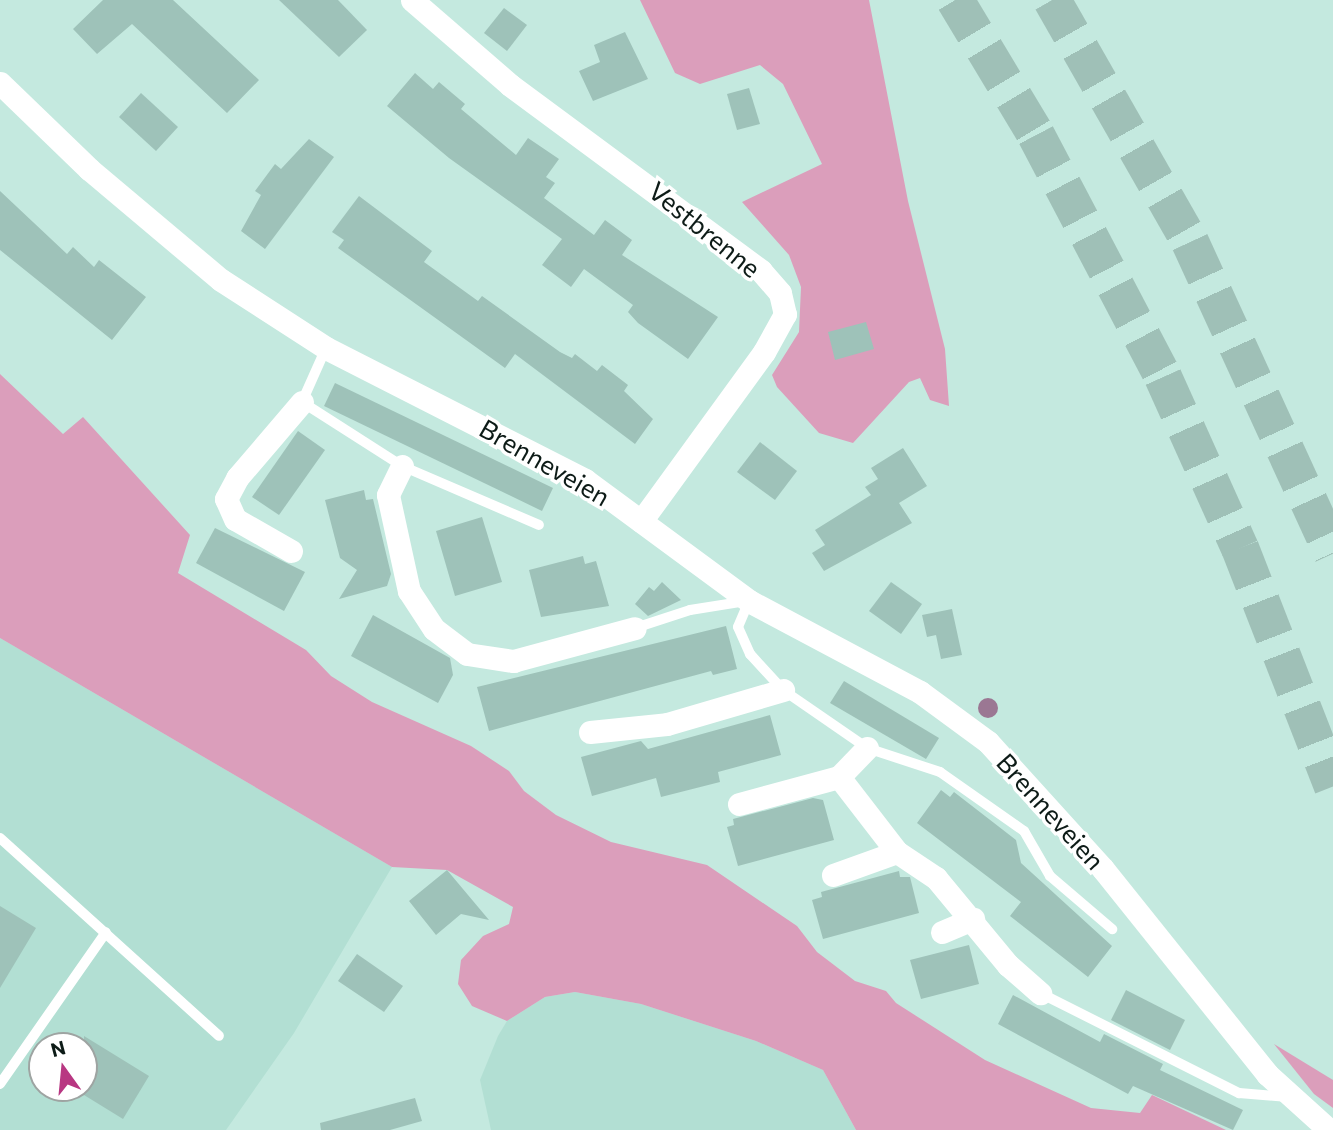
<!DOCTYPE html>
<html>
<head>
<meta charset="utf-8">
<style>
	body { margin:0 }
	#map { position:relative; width:1333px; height:1130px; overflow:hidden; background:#c4e9df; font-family:Commissioner,sans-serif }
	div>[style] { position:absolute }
	.built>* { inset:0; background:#b2dfd3 }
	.green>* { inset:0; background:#db9ebb }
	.building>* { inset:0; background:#9ec2b9 }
	.motorway-tunnel>* { height:38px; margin-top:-19px; transform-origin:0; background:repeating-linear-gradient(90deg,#9fc0b7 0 38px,transparent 0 57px) }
	.service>* { height:10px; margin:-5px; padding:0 5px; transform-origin:5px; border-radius:5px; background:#fff }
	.minor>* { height:23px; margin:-11.5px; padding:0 11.5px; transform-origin:11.5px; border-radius:11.5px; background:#fff }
	.trees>* { width:20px; height:20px; margin:-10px; border-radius:50%; background:#9b7793 }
	span { translate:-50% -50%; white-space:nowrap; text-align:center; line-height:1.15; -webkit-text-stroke:7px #fff; paint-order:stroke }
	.street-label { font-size:26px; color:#0d1b17 }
	.north { position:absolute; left:28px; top:1032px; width:70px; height:70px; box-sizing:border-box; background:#fff; border:2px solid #9ea4a2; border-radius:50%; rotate:345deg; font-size:19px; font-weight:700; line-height:28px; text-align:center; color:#0d1b17 }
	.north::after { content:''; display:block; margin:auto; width:24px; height:32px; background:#b83782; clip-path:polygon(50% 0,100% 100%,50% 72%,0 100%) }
</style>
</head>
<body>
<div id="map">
	<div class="built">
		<i style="clip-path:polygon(evenodd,0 638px,392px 867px,294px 1033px,226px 1130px,0 1130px,0 638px,42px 1046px,84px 1046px,84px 1088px,42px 1088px,42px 1046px)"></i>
		<i style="clip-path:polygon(575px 992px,641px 1004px,756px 1041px,823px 1070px,856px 1130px,491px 1130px,480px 1080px,498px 1036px,507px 1021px,545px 997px)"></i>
	</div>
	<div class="green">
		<i style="clip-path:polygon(640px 0,869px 0,908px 201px,945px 349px,949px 406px,930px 400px,920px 378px,909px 382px,853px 443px,819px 433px,777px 387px,772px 375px,799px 332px,801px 287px,789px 255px,742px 202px,822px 164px,783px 84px,760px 65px,700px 84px,675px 73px)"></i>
		<i style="clip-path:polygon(0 374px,63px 434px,83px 417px,190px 535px,178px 573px,306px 650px,331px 676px,372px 702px,471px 746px,509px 771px,524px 791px,556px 815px,611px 842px,707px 865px,797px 926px,817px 952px,855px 981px,886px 991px,896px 1003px,985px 1060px,1091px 1108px,1140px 1113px,1152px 1095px,1226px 1130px,856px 1130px,823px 1070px,756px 1041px,641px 1004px,575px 992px,545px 997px,507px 1021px,472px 1006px,458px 984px,461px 960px,483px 936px,509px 924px,513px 907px,447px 870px,392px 867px,0 638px)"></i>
		<i style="clip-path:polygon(1274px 1044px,1333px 1080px,1333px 1108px,1314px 1094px)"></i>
	</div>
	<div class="building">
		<i style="clip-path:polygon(103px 0,173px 0,259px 80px,227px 113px,132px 24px,97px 54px,73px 29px)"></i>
		<i style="clip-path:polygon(279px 0,338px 0,367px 30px,339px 57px)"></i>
		<i style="clip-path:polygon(504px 8px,527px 25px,507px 51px,484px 33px)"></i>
		<i style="clip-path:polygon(625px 32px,648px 79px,593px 101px,579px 71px,600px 62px,594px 45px)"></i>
		<i style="clip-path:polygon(415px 73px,433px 89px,439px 82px,465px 104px,461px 109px,516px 155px,528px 138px,559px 159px,546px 177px,555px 183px,544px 198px,594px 235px,605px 220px,632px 240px,622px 255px,718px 317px,688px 359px,638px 323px,628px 312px,633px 305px,584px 269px,571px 287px,542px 265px,562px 239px,449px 158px,387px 106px)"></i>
		<i style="clip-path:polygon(749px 88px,760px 124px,737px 130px,727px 94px)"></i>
		<i style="clip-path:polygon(141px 93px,178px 127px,156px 151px,119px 117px)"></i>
		<i style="clip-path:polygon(309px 139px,334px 157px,265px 249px,241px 231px,261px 195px,255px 191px,275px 164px,281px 169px)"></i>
		<i style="clip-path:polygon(0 191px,67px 254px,73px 247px,94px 267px,99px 260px,146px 297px,112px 340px,0 250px)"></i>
		<i style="clip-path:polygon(359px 196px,432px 251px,424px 262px,478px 301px,482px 296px,560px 352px,572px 358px,575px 354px,597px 371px,602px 365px,628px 385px,624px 391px,653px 419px,635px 444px,515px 354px,505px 368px,338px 248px,344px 240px,332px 232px)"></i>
		<i style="clip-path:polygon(866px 322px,874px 349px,835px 360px,828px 332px)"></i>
		<i style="clip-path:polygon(335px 383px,553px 488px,542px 511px,324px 406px)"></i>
		<i style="clip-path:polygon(298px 431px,325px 450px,279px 515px,252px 497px)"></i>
		<i style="clip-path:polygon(760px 442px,797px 471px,775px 500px,737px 472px)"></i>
		<i style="clip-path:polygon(903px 448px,927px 486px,899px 503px,912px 523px,824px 571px,812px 553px,825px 545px,815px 530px,871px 495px,865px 487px,878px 479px,871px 468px)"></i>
		<i style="clip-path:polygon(364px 490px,366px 500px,373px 499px,391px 574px,387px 586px,339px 599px,357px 570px,340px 558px,325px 500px)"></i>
		<i style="clip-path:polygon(482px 517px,502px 582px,455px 596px,436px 531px)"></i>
		<i style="clip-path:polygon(215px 528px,305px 572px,284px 611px,196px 563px)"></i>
		<i style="clip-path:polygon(583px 556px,585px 564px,596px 561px,609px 606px,541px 617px,529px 570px)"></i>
		<i style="clip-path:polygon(662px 582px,681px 600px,648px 616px,635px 604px,649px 587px,654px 591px)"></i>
		<i style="clip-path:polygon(891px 582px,922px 604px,901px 634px,869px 611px)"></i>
		<i style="clip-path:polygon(952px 609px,962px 655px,941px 659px,936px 635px,927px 637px,922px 615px)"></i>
		<i style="clip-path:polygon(373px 615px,450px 658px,453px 675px,438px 703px,351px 656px)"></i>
		<i style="clip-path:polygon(726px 626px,737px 669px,713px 675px,711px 671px,489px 731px,477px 687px)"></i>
		<i style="clip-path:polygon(844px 681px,939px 738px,926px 759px,830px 703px)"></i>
		<i style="clip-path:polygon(770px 715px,781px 755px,718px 772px,720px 782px,661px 797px,656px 778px,592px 796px,581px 757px,641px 741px,648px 749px)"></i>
		<i style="clip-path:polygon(941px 790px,950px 797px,954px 792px,1016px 840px,1021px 863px,1112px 946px,1088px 977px,1010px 916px,1021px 902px,917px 823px)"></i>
		<i style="clip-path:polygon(813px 798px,823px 800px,834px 840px,738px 866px,727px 827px,734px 825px,733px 819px)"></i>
		<i style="clip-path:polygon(447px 870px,489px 920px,461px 914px,436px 935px,409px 901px)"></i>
		<i style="clip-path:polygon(899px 871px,900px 877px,910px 877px,919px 913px,823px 939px,812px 900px,822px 897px,821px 892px)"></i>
		<i style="clip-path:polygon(0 906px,36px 928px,0 988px)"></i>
		<i style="clip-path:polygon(969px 945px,979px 984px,921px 999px,910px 960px)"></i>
		<i style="clip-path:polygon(357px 954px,403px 986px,384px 1012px,338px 981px)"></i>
		<i style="clip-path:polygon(1126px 990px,1185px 1020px,1170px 1050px,1111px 1020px)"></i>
		<i style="clip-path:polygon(1013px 995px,1100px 1042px,1104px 1034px,1163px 1064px,1160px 1070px,1243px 1110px,1233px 1130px,1133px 1086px,1128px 1094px,998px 1024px)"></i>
		<i style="clip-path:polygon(84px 1036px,149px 1076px,123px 1119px,84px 1095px)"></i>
		<i style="clip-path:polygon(415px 1098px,422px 1121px,390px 1130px,321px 1130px,320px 1123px)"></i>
	</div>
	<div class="motorway-tunnel">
		<i style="left:955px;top:0;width:157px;rotate:59deg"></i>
		<i style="left:1036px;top:135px;width:273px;rotate:62.3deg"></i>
		<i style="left:1163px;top:377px;width:188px;rotate:65.8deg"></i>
		<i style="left:1240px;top:548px;width:256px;rotate:68.7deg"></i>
		<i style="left:1052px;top:0;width:279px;rotate:60.3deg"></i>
		<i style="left:1190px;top:242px;width:343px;rotate:65.4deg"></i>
	</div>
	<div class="service">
		<i style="left:326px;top:348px;width:59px;rotate:114deg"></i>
		<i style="left:302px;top:402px;width:119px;rotate:32.6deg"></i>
		<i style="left:402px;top:466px;width:149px;rotate:23.3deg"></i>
		<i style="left:749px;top:601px;width:28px;rotate:113deg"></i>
		<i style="left:738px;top:627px;width:30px;rotate:66deg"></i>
		<i style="left:750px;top:654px;width:49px;rotate:47.5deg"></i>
		<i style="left:783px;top:690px;width:102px;rotate:34.6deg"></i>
		<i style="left:867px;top:748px;width:77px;rotate:18.2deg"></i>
		<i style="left:940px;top:772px;width:103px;rotate:35.1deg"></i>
		<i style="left:1024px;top:831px;width:52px;rotate:60deg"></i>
		<i style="left:1050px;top:876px;width:82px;rotate:40.5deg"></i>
		<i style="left:635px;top:628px;width:58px;rotate:-18.1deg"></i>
		<i style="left:690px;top:610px;width:58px;rotate:-9deg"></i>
		<i style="left:0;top:838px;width:295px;rotate:42.1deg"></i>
		<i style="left:1040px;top:993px;width:223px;rotate:26.7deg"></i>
		<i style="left:1239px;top:1093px;width:49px;rotate:4.7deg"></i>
		<i style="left:0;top:1084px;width:185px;rotate:-55.1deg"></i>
	</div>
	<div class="minor">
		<i style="left:412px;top:0;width:130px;rotate:40.9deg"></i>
		<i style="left:510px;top:85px;width:312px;rotate:36.5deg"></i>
		<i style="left:761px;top:271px;width:29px;rotate:49deg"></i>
		<i style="left:780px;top:293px;width:22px;rotate:77deg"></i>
		<i style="left:785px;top:314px;width:43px;rotate:118.9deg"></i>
		<i style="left:764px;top:352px;width:209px;rotate:126deg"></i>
		<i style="left:0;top:83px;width:124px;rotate:44deg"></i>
		<i style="left:89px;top:169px;width:172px;rotate:40.1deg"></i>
		<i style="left:221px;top:280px;width:125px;rotate:32.9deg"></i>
		<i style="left:326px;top:348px;width:291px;rotate:27deg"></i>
		<i style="left:585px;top:480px;width:204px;rotate:36.4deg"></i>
		<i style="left:749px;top:601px;width:194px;rotate:28deg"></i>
		<i style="left:920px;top:692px;width:84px;rotate:36.3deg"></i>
		<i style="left:988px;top:742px;width:171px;rotate:47.8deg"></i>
		<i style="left:1103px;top:869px;width:263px;rotate:51.3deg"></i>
		<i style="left:1267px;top:1074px;width:84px;rotate:42.1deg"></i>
		<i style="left:402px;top:466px;width:32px;rotate:116deg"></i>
		<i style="left:388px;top:495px;width:98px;rotate:77.7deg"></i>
		<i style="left:409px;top:591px;width:45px;rotate:56.7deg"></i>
		<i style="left:434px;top:629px;width:41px;rotate:37.1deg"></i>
		<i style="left:467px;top:654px;width:47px;rotate:8.7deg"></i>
		<i style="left:513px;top:661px;width:126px;rotate:-15.1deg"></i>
		<i style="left:291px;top:551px;width:64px;rotate:-150.3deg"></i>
		<i style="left:235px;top:519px;width:22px;rotate:-114deg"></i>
		<i style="left:226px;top:499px;width:24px;rotate:-62deg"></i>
		<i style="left:237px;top:478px;width:100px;rotate:-49.5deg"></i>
		<i style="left:590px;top:732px;width:77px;rotate:-5.9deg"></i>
		<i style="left:667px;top:724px;width:121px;rotate:-16.3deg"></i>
		<i style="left:867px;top:748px;width:40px;rotate:134deg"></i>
		<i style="left:839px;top:777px;width:95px;rotate:52.3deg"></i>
		<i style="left:897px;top:852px;width:47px;rotate:33.7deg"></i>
		<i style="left:936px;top:878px;width:113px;rotate:50.4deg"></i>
		<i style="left:1008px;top:965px;width:43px;rotate:41.2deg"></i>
		<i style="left:739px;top:804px;width:104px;rotate:-15.1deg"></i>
		<i style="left:833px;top:875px;width:68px;rotate:-19.8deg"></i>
		<i style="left:942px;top:932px;width:34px;rotate:-23deg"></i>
	</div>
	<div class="trees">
		<i style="left:988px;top:708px"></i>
	</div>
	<div class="street-label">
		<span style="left:705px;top:229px;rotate:39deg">Vestbrenne</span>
		<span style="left:545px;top:462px;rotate:30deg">Brenneveien</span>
		<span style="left:1051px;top:811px;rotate:48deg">Brenneveien</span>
	</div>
	<div class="north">N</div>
</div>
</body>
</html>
